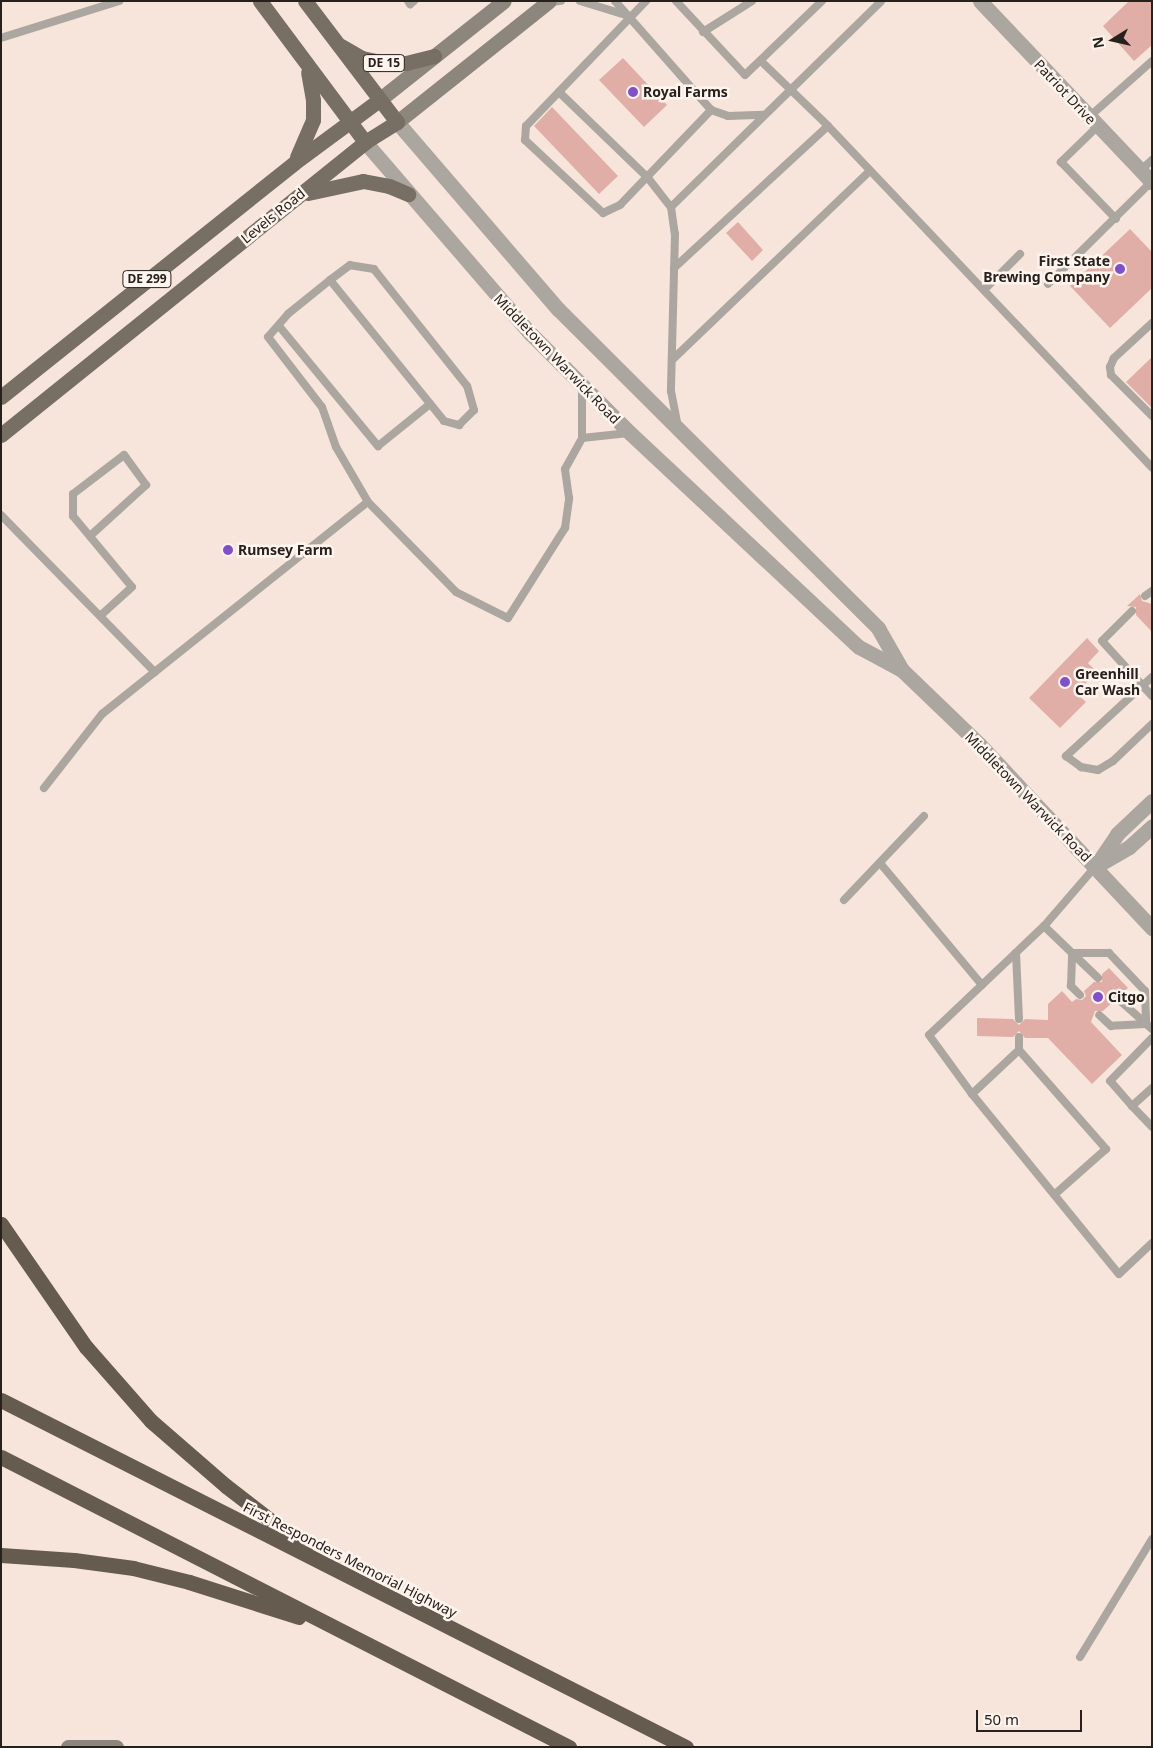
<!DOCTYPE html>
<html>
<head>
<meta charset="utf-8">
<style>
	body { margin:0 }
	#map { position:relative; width:1153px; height:1748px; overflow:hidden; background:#f7e5dc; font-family:"Noto Sans",sans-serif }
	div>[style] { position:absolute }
	.building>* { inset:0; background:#e0aea7 }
	.service>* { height:8px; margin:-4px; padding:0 4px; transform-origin:4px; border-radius:4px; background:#aba6a0 }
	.minor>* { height:15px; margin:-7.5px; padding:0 7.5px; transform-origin:7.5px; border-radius:7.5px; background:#aba6a0 }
	.tertiary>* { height:15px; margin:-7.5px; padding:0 7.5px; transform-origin:7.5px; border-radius:7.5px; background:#aba6a0 }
	.secondary>* { height:15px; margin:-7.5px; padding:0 7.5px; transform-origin:7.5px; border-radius:7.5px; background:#8d867d }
	.primary>* { height:15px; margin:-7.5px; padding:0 7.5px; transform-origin:7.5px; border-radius:7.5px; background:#776e64 }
	.motorway>* { height:15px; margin:-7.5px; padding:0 7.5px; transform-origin:7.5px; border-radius:7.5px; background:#655b4e }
	.dots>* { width:14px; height:14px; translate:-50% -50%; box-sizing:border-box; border:2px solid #fff4ee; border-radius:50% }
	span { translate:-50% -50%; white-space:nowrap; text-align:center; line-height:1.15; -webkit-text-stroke:5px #fff4ee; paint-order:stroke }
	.shield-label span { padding:1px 4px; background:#fff4ee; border:1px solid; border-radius:4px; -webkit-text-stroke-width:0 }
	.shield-label { font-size:12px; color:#27211d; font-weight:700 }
	.poi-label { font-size:14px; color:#27211d; font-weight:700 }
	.left { translate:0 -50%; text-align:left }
	.right { translate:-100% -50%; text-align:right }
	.street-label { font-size:14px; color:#27211d }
	.frame { position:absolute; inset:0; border:2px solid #27211d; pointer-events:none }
	.north { position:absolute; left:1088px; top:15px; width:50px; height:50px; -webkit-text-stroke:4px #fff4ee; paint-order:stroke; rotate:260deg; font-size:14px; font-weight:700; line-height:20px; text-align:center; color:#27211d }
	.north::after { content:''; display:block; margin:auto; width:18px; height:22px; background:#27211d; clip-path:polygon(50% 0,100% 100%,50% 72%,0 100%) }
	.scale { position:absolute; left:976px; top:1710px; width:106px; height:22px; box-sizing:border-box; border:2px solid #27211d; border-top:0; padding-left:6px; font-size:15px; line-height:18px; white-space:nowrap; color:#27211d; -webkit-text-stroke:4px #fff4ee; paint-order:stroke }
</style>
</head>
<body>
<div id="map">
	<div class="building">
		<i style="clip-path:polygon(1129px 1px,1152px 1px,1152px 45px,1134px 61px,1103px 26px)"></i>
		<i style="clip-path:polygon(623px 58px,667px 105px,644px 127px,599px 80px)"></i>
		<i style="clip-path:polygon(552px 107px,618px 176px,599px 194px,534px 126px)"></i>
		<i style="clip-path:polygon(738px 222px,763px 250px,752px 261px,726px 233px)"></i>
		<i style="clip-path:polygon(1130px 229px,1152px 252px,1152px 288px,1110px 328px,1070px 286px)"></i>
		<i style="clip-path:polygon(1152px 357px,1152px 408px,1126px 382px)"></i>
		<i style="clip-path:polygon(1140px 594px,1142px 601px,1152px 604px,1152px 632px,1136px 615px,1136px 607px,1127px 606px)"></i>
		<i style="clip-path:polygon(1087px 638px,1099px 651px,1088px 663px,1097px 672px,1076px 693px,1086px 702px,1060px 728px,1029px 698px)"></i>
		<i style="clip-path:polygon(1109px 968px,1128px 988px,1121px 994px,1113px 994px,1113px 1002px,1103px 1011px,1095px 1011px,1091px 1022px,1122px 1055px,1092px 1084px,1048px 1038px,1025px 1038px,1019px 1031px,1013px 1037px,977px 1036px,977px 1018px,1013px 1019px,1019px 1025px,1025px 1019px,1048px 1020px,1048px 1004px,1062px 991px,1072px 1002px,1076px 999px,1082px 1000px,1086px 996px,1084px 991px,1094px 982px,1102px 982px,1102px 974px)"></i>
	</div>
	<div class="service">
		<i style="left:408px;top:1px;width:4px;rotate:56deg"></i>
		<i style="left:410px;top:4px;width:5px;rotate:-37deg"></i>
		<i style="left:580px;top:1px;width:51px;rotate:17deg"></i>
		<i style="left:615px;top:1px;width:145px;rotate:48.6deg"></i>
		<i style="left:711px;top:110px;width:18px;rotate:19deg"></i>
		<i style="left:728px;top:116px;width:35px;rotate:-2deg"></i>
		<i style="left:646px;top:1px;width:173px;rotate:133.8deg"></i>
		<i style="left:526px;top:126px;width:14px;rotate:94deg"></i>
		<i style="left:525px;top:140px;width:107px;rotate:43.1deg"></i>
		<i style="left:603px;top:213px;width:19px;rotate:-25deg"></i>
		<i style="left:620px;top:205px;width:132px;rotate:-46.2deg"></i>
		<i style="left:676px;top:1px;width:101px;rotate:47deg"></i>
		<i style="left:745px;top:75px;width:107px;rotate:-43.9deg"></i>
		<i style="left:546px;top:3px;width:15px;rotate:-8deg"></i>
		<i style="left:703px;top:32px;width:58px;rotate:-32.3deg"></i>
		<i style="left:1px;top:38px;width:124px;rotate:-17.4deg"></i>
		<i style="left:761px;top:61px;width:93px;rotate:44.1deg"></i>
		<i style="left:828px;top:126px;width:471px;rotate:46.5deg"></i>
		<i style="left:559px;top:92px;width:124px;rotate:44deg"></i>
		<i style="left:648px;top:178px;width:37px;rotate:52deg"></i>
		<i style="left:671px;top:207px;width:27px;rotate:82deg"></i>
		<i style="left:675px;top:234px;width:157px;rotate:91.5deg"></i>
		<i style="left:671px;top:391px;width:33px;rotate:79deg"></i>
		<i style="left:1089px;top:117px;width:84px;rotate:-41.6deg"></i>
		<i style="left:1098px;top:126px;width:52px;rotate:135.8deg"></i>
		<i style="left:1061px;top:162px;width:79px;rotate:46deg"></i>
		<i style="left:1140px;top:171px;width:16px;rotate:-43deg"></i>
		<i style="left:671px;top:207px;width:294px;rotate:-44.4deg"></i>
		<i style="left:674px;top:268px;width:209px;rotate:-42.7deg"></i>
		<i style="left:330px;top:280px;width:181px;rotate:51deg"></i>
		<i style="left:444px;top:421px;width:16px;rotate:15deg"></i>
		<i style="left:459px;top:425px;width:21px;rotate:-45deg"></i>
		<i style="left:474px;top:410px;width:25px;rotate:-106deg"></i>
		<i style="left:467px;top:386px;width:149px;rotate:-128.5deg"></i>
		<i style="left:374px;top:269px;width:24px;rotate:-171deg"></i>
		<i style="left:350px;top:265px;width:25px;rotate:143deg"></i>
		<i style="left:330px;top:280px;width:54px;rotate:141deg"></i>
		<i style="left:288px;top:314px;width:30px;rotate:131deg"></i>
		<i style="left:268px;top:337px;width:88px;rotate:52.4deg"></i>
		<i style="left:322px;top:407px;width:42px;rotate:70.7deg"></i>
		<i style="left:336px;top:447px;width:64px;rotate:59.8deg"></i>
		<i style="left:1048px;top:284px;width:145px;rotate:-44.7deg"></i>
		<i style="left:984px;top:290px;width:51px;rotate:-45deg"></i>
		<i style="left:1152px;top:323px;width:52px;rotate:137.4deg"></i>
		<i style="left:1114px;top:358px;width:10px;rotate:114deg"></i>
		<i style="left:1110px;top:367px;width:8px;rotate:83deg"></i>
		<i style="left:1111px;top:375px;width:58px;rotate:45deg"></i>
		<i style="left:279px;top:326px;width:156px;rotate:50.5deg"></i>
		<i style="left:378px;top:446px;width:67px;rotate:-38.9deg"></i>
		<i style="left:672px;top:360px;width:274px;rotate:-43.7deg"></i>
		<i style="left:582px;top:387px;width:51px;rotate:90deg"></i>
		<i style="left:582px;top:438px;width:47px;rotate:-6.1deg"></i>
		<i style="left:1px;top:515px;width:220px;rotate:45.6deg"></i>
		<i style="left:90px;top:536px;width:76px;rotate:-42.3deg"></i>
		<i style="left:146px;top:485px;width:37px;rotate:-126deg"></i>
		<i style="left:124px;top:455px;width:64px;rotate:142.6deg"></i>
		<i style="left:73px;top:494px;width:22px;rotate:90deg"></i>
		<i style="left:73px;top:516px;width:92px;rotate:50.3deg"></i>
		<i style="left:132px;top:587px;width:43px;rotate:137.8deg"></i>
		<i style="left:1145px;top:596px;width:9px;rotate:-36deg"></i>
		<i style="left:1132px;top:611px;width:42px;rotate:135deg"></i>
		<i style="left:1102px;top:641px;width:74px;rotate:47.7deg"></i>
		<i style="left:1152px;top:677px;width:117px;rotate:137.4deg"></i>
		<i style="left:1066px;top:756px;width:19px;rotate:36deg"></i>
		<i style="left:1081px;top:767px;width:17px;rotate:10deg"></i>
		<i style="left:1098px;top:770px;width:17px;rotate:-31deg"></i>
		<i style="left:1113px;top:761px;width:54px;rotate:-43.5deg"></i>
		<i style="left:44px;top:788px;width:94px;rotate:-51.9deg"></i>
		<i style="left:102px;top:714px;width:340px;rotate:-38.6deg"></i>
		<i style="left:368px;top:502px;width:126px;rotate:45.6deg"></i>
		<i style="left:456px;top:592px;width:58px;rotate:26.6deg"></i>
		<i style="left:508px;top:618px;width:107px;rotate:-57.7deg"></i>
		<i style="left:565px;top:528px;width:30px;rotate:-82deg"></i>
		<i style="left:569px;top:498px;width:29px;rotate:-98deg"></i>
		<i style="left:565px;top:469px;width:35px;rotate:-61deg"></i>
		<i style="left:880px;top:863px;width:159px;rotate:50.1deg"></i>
		<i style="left:1095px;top:867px;width:78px;rotate:130.8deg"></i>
		<i style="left:1044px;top:926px;width:158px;rotate:136.5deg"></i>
		<i style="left:929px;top:1035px;width:73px;rotate:53.9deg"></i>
		<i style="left:972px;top:1094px;width:232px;rotate:50.8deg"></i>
		<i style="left:1119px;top:1274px;width:45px;rotate:-43.2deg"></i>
		<i style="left:844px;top:900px;width:116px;rotate:-46.4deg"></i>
		<i style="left:1044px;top:926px;width:75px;rotate:43.9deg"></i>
		<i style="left:1016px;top:953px;width:66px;rotate:87.4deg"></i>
		<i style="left:1080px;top:995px;width:13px;rotate:-135deg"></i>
		<i style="left:1071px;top:986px;width:33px;rotate:-88deg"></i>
		<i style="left:1072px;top:953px;width:37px"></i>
		<i style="left:1109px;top:953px;width:52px;rotate:46.5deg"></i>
		<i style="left:1145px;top:991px;width:33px;rotate:88deg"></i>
		<i style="left:1146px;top:1024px;width:35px;rotate:177deg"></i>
		<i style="left:1111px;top:1026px;width:16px;rotate:-137deg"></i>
		<i style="left:1117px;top:998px;width:47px;rotate:41.5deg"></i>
		<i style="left:1019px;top:1037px;width:13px;rotate:90deg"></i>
		<i style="left:1019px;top:1050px;width:132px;rotate:48.7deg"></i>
		<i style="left:1106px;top:1149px;width:69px;rotate:138.5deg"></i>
		<i style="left:1152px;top:1088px;width:27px;rotate:138deg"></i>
		<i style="left:1132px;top:1106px;width:29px;rotate:46deg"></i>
		<i style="left:972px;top:1094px;width:64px;rotate:-43.1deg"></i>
		<i style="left:1132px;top:1106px;width:33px;rotate:-131deg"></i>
		<i style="left:1110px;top:1081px;width:60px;rotate:-45.7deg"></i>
		<i style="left:1080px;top:1657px;width:138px;rotate:-58.6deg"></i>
	</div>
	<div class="minor">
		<i style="left:980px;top:1px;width:250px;rotate:46.5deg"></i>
		<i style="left:1098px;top:865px;width:36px;rotate:-30deg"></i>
		<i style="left:1129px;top:847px;width:31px;rotate:-42deg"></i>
		<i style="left:1095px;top:867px;width:40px;rotate:-56deg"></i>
		<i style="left:1117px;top:834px;width:48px;rotate:-43.3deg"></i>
	</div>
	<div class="tertiary">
		<i style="left:397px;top:122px;width:247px;rotate:49.3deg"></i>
		<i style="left:558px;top:309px;width:452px;rotate:44.9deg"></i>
		<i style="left:878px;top:628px;width:48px;rotate:60.3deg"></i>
		<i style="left:365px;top:142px;width:254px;rotate:49.2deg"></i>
		<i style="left:531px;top:334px;width:140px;rotate:45deg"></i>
		<i style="left:630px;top:433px;width:313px;rotate:43.1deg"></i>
		<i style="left:859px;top:647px;width:49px;rotate:28.1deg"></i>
		<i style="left:902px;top:670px;width:107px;rotate:43.9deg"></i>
		<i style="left:979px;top:744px;width:253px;rotate:46.8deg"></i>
	</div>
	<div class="secondary">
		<i style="left:379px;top:100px;width:159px;rotate:-38.4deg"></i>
		<i style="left:397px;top:122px;width:194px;rotate:-38.5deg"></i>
		<i style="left:68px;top:1747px;width:48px"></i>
	</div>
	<div class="primary">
		<i style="left:260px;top:1px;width:176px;rotate:53.3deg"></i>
		<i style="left:341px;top:46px;width:24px;rotate:30deg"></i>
		<i style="left:362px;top:58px;width:24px;rotate:12deg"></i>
		<i style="left:385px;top:63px;width:21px"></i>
		<i style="left:406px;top:63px;width:29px;rotate:-14deg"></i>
		<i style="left:297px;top:157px;width:40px;rotate:-66.6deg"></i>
		<i style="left:313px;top:120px;width:20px;rotate:-90deg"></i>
		<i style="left:313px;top:100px;width:28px;rotate:-100deg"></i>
		<i style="left:308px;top:193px;width:56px;rotate:-12.3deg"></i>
		<i style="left:363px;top:181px;width:26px;rotate:11deg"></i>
		<i style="left:389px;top:186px;width:21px;rotate:23deg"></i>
		<i style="left:1px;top:397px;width:375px;rotate:-38.6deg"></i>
		<i style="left:294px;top:163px;width:106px;rotate:-36.5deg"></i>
		<i style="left:1px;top:435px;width:467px;rotate:-38.8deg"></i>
		<i style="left:365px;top:142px;width:38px;rotate:-32deg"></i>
		<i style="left:397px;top:122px;width:152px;rotate:-127.2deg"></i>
	</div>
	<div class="motorway">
		<i style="left:1px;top:1224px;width:150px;rotate:55.4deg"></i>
		<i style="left:86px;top:1347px;width:98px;rotate:48.7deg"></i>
		<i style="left:151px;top:1421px;width:99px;rotate:40.9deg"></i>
		<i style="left:226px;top:1486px;width:100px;rotate:37.7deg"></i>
		<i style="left:1px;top:1400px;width:768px;rotate:26.87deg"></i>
		<i style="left:1px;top:1457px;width:638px;rotate:27.05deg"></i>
		<i style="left:1px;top:1555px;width:73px;rotate:3.9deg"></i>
		<i style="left:74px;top:1560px;width:60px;rotate:7.7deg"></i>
		<i style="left:133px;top:1568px;width:58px;rotate:14deg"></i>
		<i style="left:189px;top:1582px;width:115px;rotate:17.7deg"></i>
	</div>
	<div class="dots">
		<i style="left:633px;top:92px;background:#7f50c8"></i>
		<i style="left:1120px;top:269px;background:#7f50c8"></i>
		<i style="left:228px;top:550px;background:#7f50c8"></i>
		<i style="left:1065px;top:682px;background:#7f50c8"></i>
		<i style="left:1098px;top:997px;background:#7f50c8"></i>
	</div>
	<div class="shield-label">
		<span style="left:384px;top:63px">DE 15</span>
		<span style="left:147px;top:279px">DE 299</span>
	</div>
	<div class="poi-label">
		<span class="left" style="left:643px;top:92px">Royal Farms</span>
		<span class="right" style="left:1110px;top:269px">First State<br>Brewing Company</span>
		<span class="left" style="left:238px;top:550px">Rumsey Farm</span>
		<span class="left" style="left:1075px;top:682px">Greenhill<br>Car Wash</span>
		<span class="left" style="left:1108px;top:997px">Citgo</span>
	</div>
	<div class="street-label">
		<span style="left:1065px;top:92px;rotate:47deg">Patriot Drive</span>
		<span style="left:273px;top:216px;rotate:-39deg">Levels Road</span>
		<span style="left:557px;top:359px;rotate:46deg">Middletown Warwick Road</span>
		<span style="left:1028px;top:797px;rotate:46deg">Middletown Warwick Road</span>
		<span style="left:350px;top:1560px;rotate:27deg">First Responders Memorial Highway</span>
	</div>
	<div class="frame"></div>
	<div class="north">N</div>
	<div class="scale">50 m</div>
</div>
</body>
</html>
